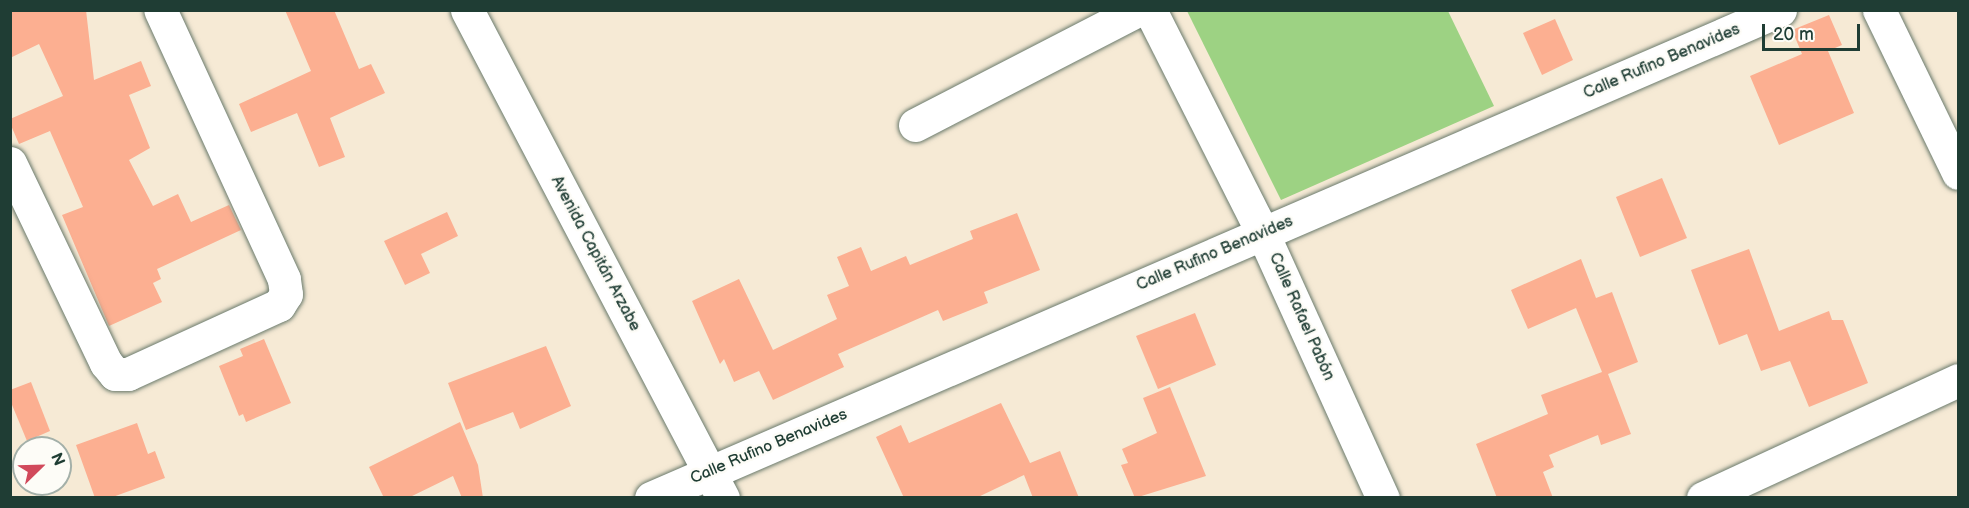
<!DOCTYPE html>
<html>
<head>
<meta charset="utf-8">
<style>
	body { margin:0 }
	#map { position:relative; width:1969px; height:508px; overflow:hidden; background:#f6ead5; font-family:"Balsamiq Sans",sans-serif }
	div>[style] { position:absolute }
	.green>* { inset:0; background:#9dd283 }
	.building>* { inset:0; background:#fcaf91 }
	.roads { filter:drop-shadow(0 0 2px #6a7a6c) drop-shadow(0 0 2px #6a7a6c) }
	.minor>* { height:33px; margin:-16.5px; padding:0 16.5px; transform-origin:16.5px; border-radius:16.5px; background:#fff }
	.major>* { height:33px; margin:-16.5px; padding:0 16.5px; transform-origin:16.5px; border-radius:16.5px; background:#fff }
	span { translate:-50% -50%; white-space:nowrap; text-align:center; line-height:1.15; -webkit-text-stroke:5px #fdfcf7; paint-order:stroke }
	.street-label { font-size:16px; color:#1f3d34 }
	.frame { position:absolute; inset:0; border:12px solid #1f3d34; pointer-events:none }
	.north { position:absolute; left:12px; top:436px; width:60px; height:60px; box-sizing:border-box; background:#fdfcf7; border:2px solid #a4b0a9; border-radius:50%; rotate:67deg; font-size:16px; font-weight:700; line-height:24px; text-align:center; color:#1f3d34 }
	.north::after { content:''; display:block; margin:auto; width:21px; height:27px; background:#d1495b; clip-path:polygon(50% 0,100% 100%,50% 72%,0 100%) }
	.scale { position:absolute; left:1762px; top:24px; width:98px; height:27px; box-sizing:border-box; border:3px solid #1f3d34; border-top:0; padding-left:8px; font-size:18px; line-height:21px; white-space:nowrap; color:#1f3d34; -webkit-text-stroke:4px #fdfcf7; paint-order:stroke }
</style>
</head>
<body>
<div id="map">
	<div class="green">
		<i style="clip-path:polygon(1187px 11px,1448px 11px,1494px 106px,1281px 200px)"></i>
	</div>
	<div class="building">
		<i style="clip-path:polygon(10px 10px,86px 10px,94px 80px,141px 61px,151px 86px,129px 95px,150px 148px,129px 160px,153px 206px,178px 194px,191px 222px,229px 205px,241px 230px,157px 269px,161px 279px,153px 283px,162px 302px,109px 326px,62px 215px,83px 207px,50px 131px,19px 144px,10px 123px,10px 119px,63px 96px,39px 44px,10px 58px)"></i>
		<i style="clip-path:polygon(285px 10px,334px 10px,359px 69px,371px 64px,385px 93px,330px 118px,345px 157px,319px 167px,297px 113px,251px 132px,239px 104px,311px 71px)"></i>
		<i style="clip-path:polygon(1829px 15px,1842px 45px,1828px 51px,1854px 113px,1779px 145px,1750px 76px,1802px 54px,1792px 30px)"></i>
		<i style="clip-path:polygon(1555px 19px,1573px 60px,1542px 75px,1523px 33px)"></i>
		<i style="clip-path:polygon(1662px 178px,1687px 238px,1640px 257px,1616px 197px)"></i>
		<i style="clip-path:polygon(447px 212px,458px 236px,421px 254px,430px 273px,405px 285px,384px 241px)"></i>
		<i style="clip-path:polygon(1017px 213px,1040px 270px,984px 292px,988px 303px,943px 321px,938px 310px,838px 354px,844px 367px,773px 400px,759px 371px,734px 382px,724px 359px,720px 364px,692px 301px,739px 279px,773px 350px,837px 319px,827px 295px,849px 286px,837px 257px,861px 247px,871px 271px,906px 256px,910px 265px,973px 239px,970px 231px)"></i>
		<i style="clip-path:polygon(1749px 249px,1779px 331px,1829px 311px,1832px 320px,1843px 320px,1868px 383px,1809px 407px,1790px 361px,1761px 371px,1747px 334px,1719px 345px,1691px 270px)"></i>
		<i style="clip-path:polygon(1581px 259px,1596px 298px,1612px 292px,1638px 362px,1608px 374px,1631px 434px,1601px 445px,1598px 435px,1549px 455px,1554px 467px,1543px 472px,1553px 498px,1497px 498px,1476px 444px,1548px 414px,1541px 395px,1602px 372px,1576px 308px,1528px 329px,1511px 290px)"></i>
		<i style="clip-path:polygon(1195px 313px,1216px 365px,1158px 389px,1136px 336px)"></i>
		<i style="clip-path:polygon(264px 339px,291px 403px,246px 422px,243px 414px,239px 416px,219px 366px,243px 356px,240px 349px)"></i>
		<i style="clip-path:polygon(546px 346px,571px 406px,520px 429px,513px 412px,466px 430px,448px 383px)"></i>
		<i style="clip-path:polygon(31px 382px,50px 431px,27px 441px,10px 400px,10px 390px)"></i>
		<i style="clip-path:polygon(1170px 387px,1206px 476px,1135px 498px,1121px 465px,1128px 463px,1122px 449px,1157px 433px,1143px 398px)"></i>
		<i style="clip-path:polygon(1001px 403px,1030px 463px,1060px 451px,1079px 498px,1033px 498px,1024px 475px,976px 498px,904px 498px,876px 437px,901px 425px,909px 443px)"></i>
		<i style="clip-path:polygon(460px 422px,478px 465px,483px 498px,462px 498px,453px 476px,408px 498px,384px 498px,369px 467px)"></i>
		<i style="clip-path:polygon(137px 423px,148px 454px,155px 451px,165px 478px,110px 498px,95px 498px,76px 445px)"></i>
	</div>
	<div class="roads">
		<div class="minor">
			<i style="left:1150px;top:10px;width:251px;rotate:63.2deg"></i>
			<i style="left:1263px;top:234px;width:290px;rotate:65.6deg"></i>
			<i style="left:1879px;top:10px;width:181px;rotate:64.1deg"></i>
			<i style="left:915px;top:125px;width:251px;rotate:-27.3deg"></i>
			<i style="left:10px;top:163px;width:222px;rotate:64.4deg"></i>
			<i style="left:106px;top:363px;width:14px;rotate:51deg"></i>
			<i style="left:115px;top:374px;width:13px"></i>
			<i style="left:128px;top:374px;width:166px;rotate:-24.6deg"></i>
			<i style="left:279px;top:305px;width:13px;rotate:-58deg"></i>
			<i style="left:286px;top:294px;width:15px;rotate:-98deg"></i>
			<i style="left:284px;top:279px;width:296px;rotate:-114.7deg"></i>
			<i style="left:651px;top:498px;width:1230px;rotate:-23.38deg"></i>
			<i style="left:1703px;top:498px;width:281px;rotate:-24.8deg"></i>
		</div>
		<div class="major">
			<i style="left:467px;top:10px;width:551px;rotate:62.32deg"></i>
		</div>
	</div>
	<div class="street-label">
		<span style="left:1662px;top:62px;rotate:-23deg">Calle Rufino Benavides</span>
		<span style="left:595px;top:254px;rotate:62deg">Avenida Capitán Arzabe</span>
		<span style="left:1215px;top:254px;rotate:-23deg">Calle Rufino Benavides</span>
		<span style="left:1301px;top:317px;rotate:66deg">Calle Rafael Pabón</span>
		<span style="left:769px;top:447px;rotate:-23deg">Calle Rufino Benavides</span>
	</div>
	<div class="frame"></div>
	<div class="north">N</div>
	<div class="scale">20 m</div>
</div>
</body>
</html>
